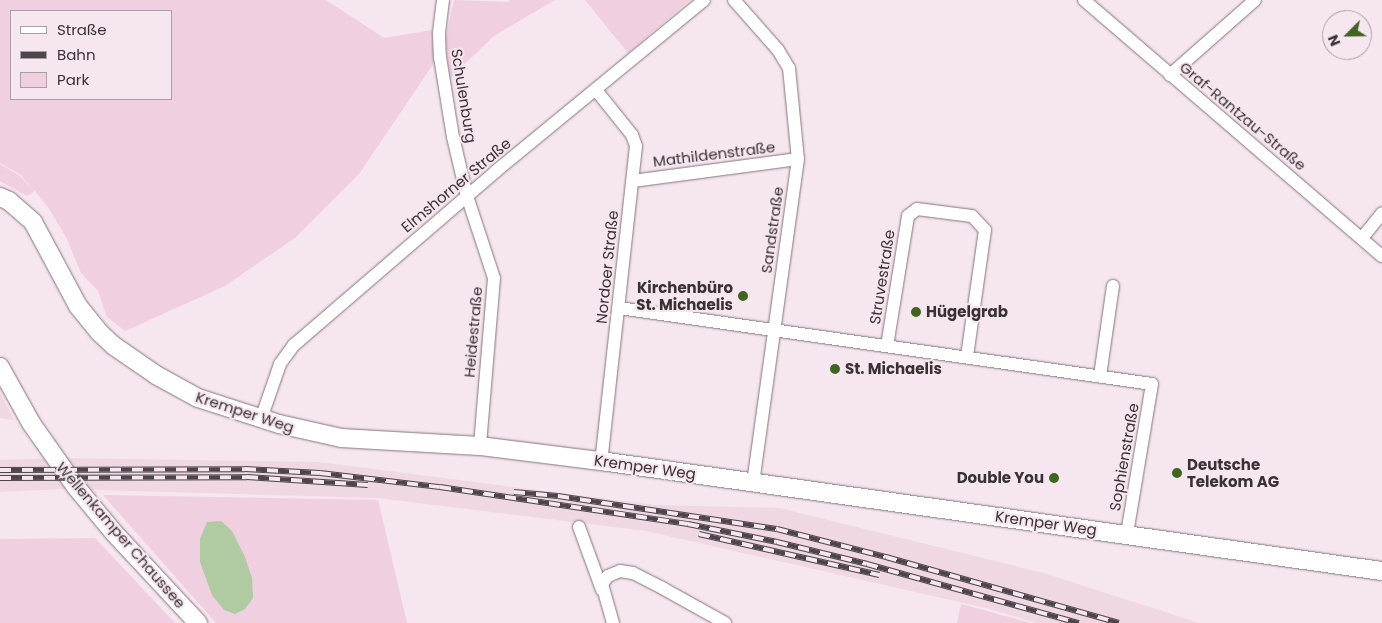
<!DOCTYPE html>
<html>
<head>
<meta charset="utf-8">
<style>
	body { margin:0 }
	#map { position:relative; width:1382px; height:623px; overflow:hidden; background:#f6e6ef; font-family:Poppins,sans-serif }
	div>[style] { position:absolute }
	.built>* { inset:0; background:#efd7e4 }
	.green>* { inset:0; background:#f0cfe1 }
	.water>* { inset:0; background:#b0caa1 }
	.roads { filter:drop-shadow(0 0 1px #83757c) drop-shadow(0 0 1px #83757c) }
	.street>* { height:12px; margin:-6px; padding:0 6px; transform-origin:6px; border-radius:6px; background:#fff }
	.secondary>* { height:18px; margin:-9px; padding:0 9px; transform-origin:9px; border-radius:9px; background:#fff }
	.rail>* { height:5.5px; margin-top:-2.75px; transform-origin:0; background:repeating-linear-gradient(90deg,#f6e6ef 0 11px,#4c4549 0 22px); box-sizing:border-box; border-block:1px solid #4c4549 }
	.dots>* { width:14px; height:14px; translate:-50% -50%; box-sizing:border-box; border:2px solid #f6e6ef; border-radius:50% }
	span { translate:-50% -50%; white-space:nowrap; text-align:center; line-height:1.15; -webkit-text-stroke:4px #f6e6ef; paint-order:stroke }
	.street-label { font-size:15px; color:#383235 }
	.poi-label { font-size:15px; color:#383235; font-weight:700 }
	.right { translate:-100% -50%; text-align:right }
	.left { translate:0 -50%; text-align:left }
	.legend { position:absolute; left:10px; top:10px; width:162px; height:90px; box-sizing:border-box; background:#f6e6ef; border:1px solid #aa9ea5; margin:0; padding:6px 9px; list-style:none; font-size:15px; color:#383235 }
	.legend li { display:flex; align-items:center; gap:10px; height:25px }
	.legend b { width:25px; border:1px solid #aa9ea5 }
	.north { position:absolute; left:1322px; top:10px; width:50px; height:50px; box-sizing:border-box; background:#f6e6ef; border:1px solid #aa9ea5; border-radius:50%; rotate:247deg; font-size:14px; font-weight:700; line-height:20px; text-align:center; color:#383235 }
	.north::after { content:''; display:block; margin:auto; width:18px; height:22px; background:#3e6620; clip-path:polygon(50% 0,100% 100%,50% 72%,0 100%) }
</style>
</head>
<body>
<div id="map">
	<div class="built">
		<i style="clip-path:polygon(0 393px,14px 420px,0 418px)"></i>
		<i style="clip-path:polygon(63px 458px,318px 462px,656px 505px,779px 508px,1044px 573px,1199px 623px,1037px 623px,990px 609px,646px 531px,378px 498px,64px 489px,0 492px,0 460px)"></i>
	</div>
	<div class="green">
		<i style="clip-path:polygon(evenodd,0 0,326px 0,384px 38px,432px 30px,436px 60px,359px 174px,295px 238px,225px 286px,125px 331px,107px 317px,98px 291px,81px 273px,67px 239px,48px 207px,35px 191px,27px 196px,0 181px,0 164px,20px 176px,33px 190px,21px 175px,0 163px,0 0,11px 11px,171px 11px,171px 99px,11px 99px,11px 11px)"></i>
		<i style="clip-path:polygon(454px 0,509px 2px,510px 0,555px 0,494px 36px,450px 78px,445px 40px)"></i>
		<i style="clip-path:polygon(585px 0,690px 0,628px 53px)"></i>
		<i style="clip-path:polygon(103px 495px,378px 500px,407px 623px,216px 623px)"></i>
		<i style="clip-path:polygon(95px 538px,175px 623px,0 623px,0 539px)"></i>
		<i style="clip-path:polygon(961px 604px,1031px 623px,957px 623px)"></i>
	</div>
	<div class="water">
		<i style="clip-path:polygon(221px 521px,232px 531px,245px 557px,252px 578px,253px 598px,245px 609px,235px 614px,224px 610px,212px 595px,200px 562px,200px 539px,207px 522px)"></i>
	</div>
	<div class="roads">
		<div class="street">
			<i style="left:443px;top:0;width:34px;rotate:97deg"></i>
			<i style="left:439px;top:34px;width:23px;rotate:88deg"></i>
			<i style="left:440px;top:57px;width:81px;rotate:80.8deg"></i>
			<i style="left:453px;top:137px;width:61px;rotate:76.7deg"></i>
			<i style="left:467px;top:196px;width:86px;rotate:71.8deg"></i>
			<i style="left:494px;top:278px;width:169px;rotate:94.8deg"></i>
			<i style="left:734px;top:0;width:67px;rotate:48.7deg"></i>
			<i style="left:778px;top:50px;width:21px;rotate:59deg"></i>
			<i style="left:789px;top:68px;width:91px;rotate:84.4deg"></i>
			<i style="left:798px;top:159px;width:327px;rotate:97.9deg"></i>
			<i style="left:1084px;top:0;width:393px;rotate:40.7deg"></i>
			<i style="left:1170px;top:75px;width:113px;rotate:-41.4deg"></i>
			<i style="left:596px;top:90px;width:58px;rotate:51.3deg"></i>
			<i style="left:632px;top:135px;width:12px;rotate:70deg"></i>
			<i style="left:636px;top:146px;width:317px;rotate:96.3deg"></i>
			<i style="left:633px;top:181px;width:166px;rotate:-7.6deg"></i>
			<i style="left:1362px;top:238px;width:32px;rotate:-51deg"></i>
			<i style="left:619px;top:308px;width:538px;rotate:8.12deg"></i>
			<i style="left:1152px;top:384px;width:152px;rotate:99.5deg"></i>
			<i style="left:887px;top:346px;width:132px;rotate:-80.8deg"></i>
			<i style="left:908px;top:216px;width:11px;rotate:-38deg"></i>
			<i style="left:917px;top:209px;width:55px;rotate:7.3deg"></i>
			<i style="left:972px;top:216px;width:19px;rotate:47deg"></i>
			<i style="left:985px;top:230px;width:128px;rotate:98.1deg"></i>
			<i style="left:1100px;top:376px;width:91px;rotate:-81.8deg"></i>
			<i style="left:261px;top:419px;width:58px;rotate:-70.9deg"></i>
			<i style="left:280px;top:364px;width:24px;rotate:-54deg"></i>
			<i style="left:294px;top:345px;width:267px;rotate:-40.7deg"></i>
			<i style="left:496px;top:171px;width:269px;rotate:-39.4deg"></i>
			<i style="left:579px;top:527px;width:67px;rotate:69.9deg"></i>
			<i style="left:613px;top:623px;width:41px;rotate:-105.8deg"></i>
			<i style="left:602px;top:584px;width:10px;rotate:-53deg"></i>
			<i style="left:608px;top:576px;width:13px;rotate:-23deg"></i>
			<i style="left:620px;top:571px;width:13px;rotate:9deg"></i>
			<i style="left:633px;top:573px;width:35px;rotate:27deg"></i>
			<i style="left:664px;top:589px;width:70px;rotate:29.1deg"></i>
		</div>
		<div class="secondary">
			<i style="left:0;top:197px;width:10px;rotate:24deg"></i>
			<i style="left:9px;top:201px;width:32px;rotate:41deg"></i>
			<i style="left:33px;top:222px;width:95px;rotate:61.8deg"></i>
			<i style="left:78px;top:306px;width:35px;rotate:51deg"></i>
			<i style="left:100px;top:333px;width:19px;rotate:43deg"></i>
			<i style="left:114px;top:346px;width:51px;rotate:34.6deg"></i>
			<i style="left:156px;top:375px;width:48px;rotate:28.7deg"></i>
			<i style="left:198px;top:398px;width:85px;rotate:17.8deg"></i>
			<i style="left:279px;top:424px;width:64px;rotate:12.7deg"></i>
			<i style="left:341px;top:438px;width:139px;rotate:3.3deg"></i>
			<i style="left:480px;top:446px;width:129px;rotate:7.1deg"></i>
			<i style="left:608px;top:462px;width:782px;rotate:8.02deg"></i>
			<i style="left:0;top:367px;width:64px;rotate:61deg"></i>
			<i style="left:31px;top:423px;width:78px;rotate:54.9deg"></i>
			<i style="left:76px;top:487px;width:61px;rotate:50.3deg"></i>
			<i style="left:115px;top:534px;width:122px;rotate:47deg"></i>
		</div>
	</div>
	<div class="rail">
		<i style="left:0;top:470px;width:245px;rotate:-0.2deg"></i>
		<i style="left:245px;top:469px;width:75px;rotate:3.1deg"></i>
		<i style="left:320px;top:473px;width:121px;rotate:6.7deg"></i>
		<i style="left:440px;top:487px;width:251px;rotate:8.5deg"></i>
		<i style="left:688px;top:524px;width:91px;rotate:11.4deg"></i>
		<i style="left:777px;top:542px;width:93px;rotate:13.7deg"></i>
		<i style="left:867px;top:564px;width:220px;rotate:15.6deg"></i>
		<i style="left:0;top:478px;width:247px;rotate:-0.2deg"></i>
		<i style="left:247px;top:477px;width:121px;rotate:3.8deg"></i>
		<i style="left:514px;top:492px;width:44px;rotate:5.2deg"></i>
		<i style="left:558px;top:496px;width:221px;rotate:8.6deg"></i>
		<i style="left:777px;top:529px;width:113px;rotate:14.4deg"></i>
		<i style="left:886px;top:557px;width:242px;rotate:15.8deg"></i>
		<i style="left:699px;top:534px;width:185px;rotate:12.8deg"></i>
	</div>
	<div class="dots">
		<i style="left:743px;top:296px;background:#3e6620"></i>
		<i style="left:916px;top:312px;background:#3e6620"></i>
		<i style="left:835px;top:369px;background:#3e6620"></i>
		<i style="left:1177px;top:473px;background:#3e6620"></i>
		<i style="left:1054px;top:478px;background:#3e6620"></i>
	</div>
	<div class="street-label">
		<span style="left:464px;top:96px;rotate:81deg">Schulenburg</span>
		<span style="left:1243px;top:116px;rotate:40deg">Graf-Rantzau-Straße</span>
		<span style="left:714px;top:154px;rotate:-7deg">Mathildenstraße</span>
		<span style="left:456px;top:185px;rotate:-40deg">Elmshorner Straße</span>
		<span style="left:772px;top:230px;rotate:-82deg">Sandstraße</span>
		<span style="left:607px;top:267px;rotate:-84deg">Nordoer Straße</span>
		<span style="left:882px;top:277px;rotate:-81deg">Struvestraße</span>
		<span style="left:473px;top:332px;rotate:-85deg">Heidestraße</span>
		<span style="left:245px;top:412px;rotate:18deg">Kremper Weg</span>
		<span style="left:1124px;top:457px;rotate:-80deg">Sophienstraße</span>
		<span style="left:645px;top:467px;rotate:8deg">Kremper Weg</span>
		<span style="left:1046px;top:523px;rotate:8deg">Kremper Weg</span>
		<span style="left:121px;top:535px;rotate:49deg">Wellenkamper Chaussee</span>
	</div>
	<div class="poi-label">
		<span class="right" style="left:733px;top:296px">Kirchenbüro<br>St. Michaelis</span>
		<span class="left" style="left:926px;top:312px">Hügelgrab</span>
		<span class="left" style="left:845px;top:369px">St. Michaelis</span>
		<span class="left" style="left:1187px;top:473px">Deutsche<br>Telekom AG</span>
		<span class="right" style="left:1044px;top:478px">Double You</span>
	</div>
	<ul class="legend">
	<li><b style="height:6px;background:#fff"></b>Straße</li>
	<li><b style="height:6px;background:#4c4549"></b>Bahn</li>
	<li><b style="height:14px;background:#f0cfe1"></b>Park</li>
	</ul>
	<div class="north">N</div>
</div>
</body>
</html>
